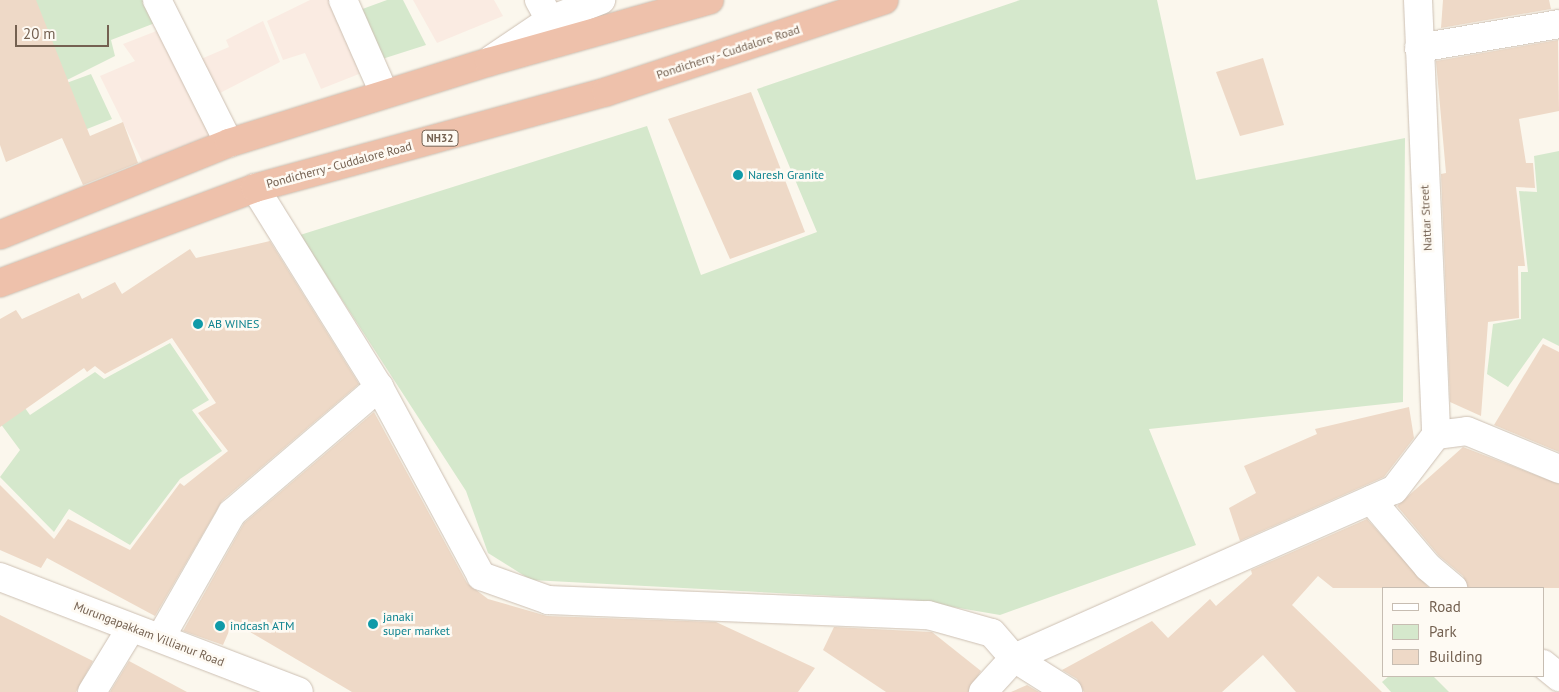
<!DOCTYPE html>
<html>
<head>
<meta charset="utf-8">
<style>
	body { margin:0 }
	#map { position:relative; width:1559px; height:692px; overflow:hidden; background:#fbf7ed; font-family:"PT Sans",sans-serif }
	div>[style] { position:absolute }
	.commercial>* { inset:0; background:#faebe2 }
	.green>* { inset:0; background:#d5e8cc }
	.building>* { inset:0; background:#eed9c7 }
	.roads { filter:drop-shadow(0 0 1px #cdc0b3) drop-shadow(0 0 1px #cdc0b3) }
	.street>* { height:28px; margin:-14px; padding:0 14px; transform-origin:14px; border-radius:14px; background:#fff }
	.secondary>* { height:28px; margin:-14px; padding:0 14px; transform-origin:14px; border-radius:14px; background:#fff }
	.highway>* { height:28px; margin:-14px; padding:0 14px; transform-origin:14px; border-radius:14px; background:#eec1ab }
	.dots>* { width:14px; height:14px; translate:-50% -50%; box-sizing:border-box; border:2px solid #fefaf3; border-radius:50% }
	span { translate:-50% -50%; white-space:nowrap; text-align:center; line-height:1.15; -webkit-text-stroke:5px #fefaf3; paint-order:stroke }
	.shield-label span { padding:1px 4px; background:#fefaf3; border:1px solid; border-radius:4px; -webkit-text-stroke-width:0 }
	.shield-label { font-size:11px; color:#746151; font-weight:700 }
	.street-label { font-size:12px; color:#746151 }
	.culture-label { font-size:12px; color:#0d838f }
	.left { translate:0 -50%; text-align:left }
	.legend { position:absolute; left:1382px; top:587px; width:162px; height:90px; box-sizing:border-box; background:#fefaf3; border:1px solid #c7bdb2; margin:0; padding:6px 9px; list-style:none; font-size:15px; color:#746151 }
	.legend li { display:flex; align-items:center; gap:10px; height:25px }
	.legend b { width:25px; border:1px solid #c7bdb2 }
	.scale { position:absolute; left:15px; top:25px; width:94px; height:22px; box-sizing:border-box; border:2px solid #746151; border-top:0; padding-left:6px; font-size:15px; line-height:18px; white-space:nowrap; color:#746151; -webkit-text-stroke:4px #fefaf3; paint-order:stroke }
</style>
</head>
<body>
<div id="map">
	<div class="commercial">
		<i style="clip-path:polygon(310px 0,331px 0,364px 72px,321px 89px,305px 53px,283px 60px,267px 21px)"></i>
		<i style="clip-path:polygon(413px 0,494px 0,503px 16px,437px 43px)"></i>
		<i style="clip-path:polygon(263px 21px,280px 62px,220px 93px,201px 59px,229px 47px,226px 40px)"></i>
		<i style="clip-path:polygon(159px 30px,214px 137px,143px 163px,100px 76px,135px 61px,123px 44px)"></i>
	</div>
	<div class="green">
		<i style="clip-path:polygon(34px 0,144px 0,155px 23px,111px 40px,115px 56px,67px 80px)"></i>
		<i style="clip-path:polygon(387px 0,403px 0,426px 45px,379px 60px,357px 11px)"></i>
		<i style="clip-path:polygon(1020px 0,1157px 0,1196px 180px,1405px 138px,1403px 402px,1149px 429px,1196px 545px,1000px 615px,912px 600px,531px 580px,488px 553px,466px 491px,300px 235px,647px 126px,701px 275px,817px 232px,757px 89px)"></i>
		<i style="clip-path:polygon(91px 74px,112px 119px,72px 135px,61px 85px)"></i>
		<i style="clip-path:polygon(1559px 151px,1559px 346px,1543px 338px,1508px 387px,1487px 374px,1493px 324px,1521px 319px,1521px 272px,1528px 272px,1519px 191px,1537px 192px,1534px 156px)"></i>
		<i style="clip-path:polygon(170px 343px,209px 400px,192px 410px,222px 451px,180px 479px,130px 545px,69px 509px,54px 532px,0 477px,20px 450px,0 423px,12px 390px,30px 415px,95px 372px,104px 379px)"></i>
		<i style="clip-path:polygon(1389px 676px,1433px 676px,1449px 692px,1391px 692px,1382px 682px)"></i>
	</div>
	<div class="building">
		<i style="clip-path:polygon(0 0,36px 0,90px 136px,123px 122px,138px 163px,83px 185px,62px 138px,6px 162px,0 145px)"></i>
		<i style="clip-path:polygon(1443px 0,1549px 0,1551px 9px,1441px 28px)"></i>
		<i style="clip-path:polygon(1558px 40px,1559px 111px,1519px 119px,1526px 163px,1533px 163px,1535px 188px,1516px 187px,1525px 266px,1518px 266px,1519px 318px,1488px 322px,1481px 416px,1450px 402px,1441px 174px,1446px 173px,1436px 61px)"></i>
		<i style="clip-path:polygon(1263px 58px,1284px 125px,1240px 136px,1216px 72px)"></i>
		<i style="clip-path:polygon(751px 92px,805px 232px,730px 259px,668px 119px)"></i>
		<i style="clip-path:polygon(270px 241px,359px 384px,222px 501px,155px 616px,47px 558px,41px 568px,0 550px,0 485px,54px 539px,68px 519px,130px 550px,180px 483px,184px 486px,228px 451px,198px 413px,216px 403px,172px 338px,105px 374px,95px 366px,87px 372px,84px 368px,0 427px,0 319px,16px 310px,22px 319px,79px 293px,82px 299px,115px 282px,122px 294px,190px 249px,196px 258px)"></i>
		<i style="clip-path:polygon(1543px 344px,1559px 352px,1559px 452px,1494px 425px)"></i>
		<i style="clip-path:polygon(1409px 407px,1414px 438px,1384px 477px,1240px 541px,1229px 508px,1256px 493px,1244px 466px,1317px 434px,1315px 429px)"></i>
		<i style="clip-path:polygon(374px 412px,467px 583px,488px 599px,547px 616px,716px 622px,815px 668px,798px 692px,352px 692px,233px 622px,223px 645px,183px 631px,244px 523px)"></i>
		<i style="clip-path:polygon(1463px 447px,1559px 484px,1559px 588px,1468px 588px,1463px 576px,1439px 556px,1397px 506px)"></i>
		<i style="clip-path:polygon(1367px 519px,1429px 588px,1333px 588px,1318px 576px,1292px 605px,1382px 692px,1296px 692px,1263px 655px,1222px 692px,1084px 692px,1077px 679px,1062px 670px,1152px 621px,1168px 638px,1210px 599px,1216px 606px,1252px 574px,1251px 570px)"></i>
		<i style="clip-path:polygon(0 615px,93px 661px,76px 692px,0 692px)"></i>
		<i style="clip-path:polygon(834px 627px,932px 632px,981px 671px,968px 692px,886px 692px,823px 650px)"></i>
		<i style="clip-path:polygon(129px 661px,187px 692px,110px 692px)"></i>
		<i style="clip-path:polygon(1027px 685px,1039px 692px,1011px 692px)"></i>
	</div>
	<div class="roads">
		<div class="street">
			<i style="left:157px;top:0;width:160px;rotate:63.3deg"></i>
			<i style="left:343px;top:0;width:102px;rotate:66.2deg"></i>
			<i style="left:539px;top:0;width:23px;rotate:61deg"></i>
			<i style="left:1418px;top:0;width:435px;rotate:87.6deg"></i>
			<i style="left:1419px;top:48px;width:142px;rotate:-9.7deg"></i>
			<i style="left:255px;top:188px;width:234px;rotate:58.1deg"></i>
			<i style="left:379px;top:387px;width:215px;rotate:61.6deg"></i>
			<i style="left:481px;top:576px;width:71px;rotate:19.7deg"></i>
			<i style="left:548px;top:600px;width:380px;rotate:2.3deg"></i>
			<i style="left:928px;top:615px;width:66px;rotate:15.7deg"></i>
			<i style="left:992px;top:633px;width:33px;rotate:49deg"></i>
			<i style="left:1014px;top:658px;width:64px;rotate:32.2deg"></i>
			<i style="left:1371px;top:500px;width:88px;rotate:49.6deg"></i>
			<i style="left:1428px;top:567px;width:33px;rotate:40deg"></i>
			<i style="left:161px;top:637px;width:143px;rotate:-60.2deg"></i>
			<i style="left:232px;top:513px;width:194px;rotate:-40.6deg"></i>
			<i style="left:1543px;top:664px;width:21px;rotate:39deg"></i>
			<i style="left:92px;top:692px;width:75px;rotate:-58.6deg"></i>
			<i style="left:983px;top:692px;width:46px;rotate:-47.6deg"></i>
			<i style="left:1014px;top:658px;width:415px;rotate:-23.9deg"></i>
			<i style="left:1394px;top:490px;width:69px;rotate:-52.6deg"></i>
			<i style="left:1436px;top:435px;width:31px;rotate:-7deg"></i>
			<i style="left:1467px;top:431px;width:100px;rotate:22.4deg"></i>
		</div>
		<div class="secondary">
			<i style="left:492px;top:59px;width:70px;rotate:-33.9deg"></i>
			<i style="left:550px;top:20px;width:55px;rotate:-21.4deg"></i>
			<i style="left:0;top:577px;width:320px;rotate:21deg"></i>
		</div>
		<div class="highway">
			<i style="left:0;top:235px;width:247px;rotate:-21.9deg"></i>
			<i style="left:229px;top:143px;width:272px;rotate:-17.3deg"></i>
			<i style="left:489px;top:62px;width:229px;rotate:-15.7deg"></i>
			<i style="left:0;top:283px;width:272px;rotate:-20.4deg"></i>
			<i style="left:255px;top:188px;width:364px;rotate:-15.3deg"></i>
			<i style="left:606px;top:92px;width:293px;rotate:-18.3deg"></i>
		</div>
	</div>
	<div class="dots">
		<i style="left:738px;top:175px;background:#0f9aa8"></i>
		<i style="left:198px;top:324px;background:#0f9aa8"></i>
		<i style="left:373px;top:624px;background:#0f9aa8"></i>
		<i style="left:220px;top:626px;background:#0f9aa8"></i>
	</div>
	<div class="shield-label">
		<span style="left:440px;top:138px">NH32</span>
	</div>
	<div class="street-label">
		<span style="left:728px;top:52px;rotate:-18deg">Pondicherry - Cuddalore Road</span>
		<span style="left:339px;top:165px;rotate:-15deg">Pondicherry - Cuddalore Road</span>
		<span style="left:1426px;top:218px;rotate:-93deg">Nattar Street</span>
		<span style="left:149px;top:634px;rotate:21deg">Murungapakkam Villianur Road</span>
	</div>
	<div class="culture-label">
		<span class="left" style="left:748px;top:175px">Naresh Granite</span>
		<span class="left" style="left:208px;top:324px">AB WINES</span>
		<span class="left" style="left:383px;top:624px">janaki<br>super market</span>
		<span class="left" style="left:230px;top:626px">indcash ATM</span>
	</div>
	<ul class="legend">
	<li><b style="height:6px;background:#fff"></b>Road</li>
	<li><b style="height:14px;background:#d5e8cc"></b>Park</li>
	<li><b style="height:14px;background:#eed9c7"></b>Building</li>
	</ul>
	<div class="scale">20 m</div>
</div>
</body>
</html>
